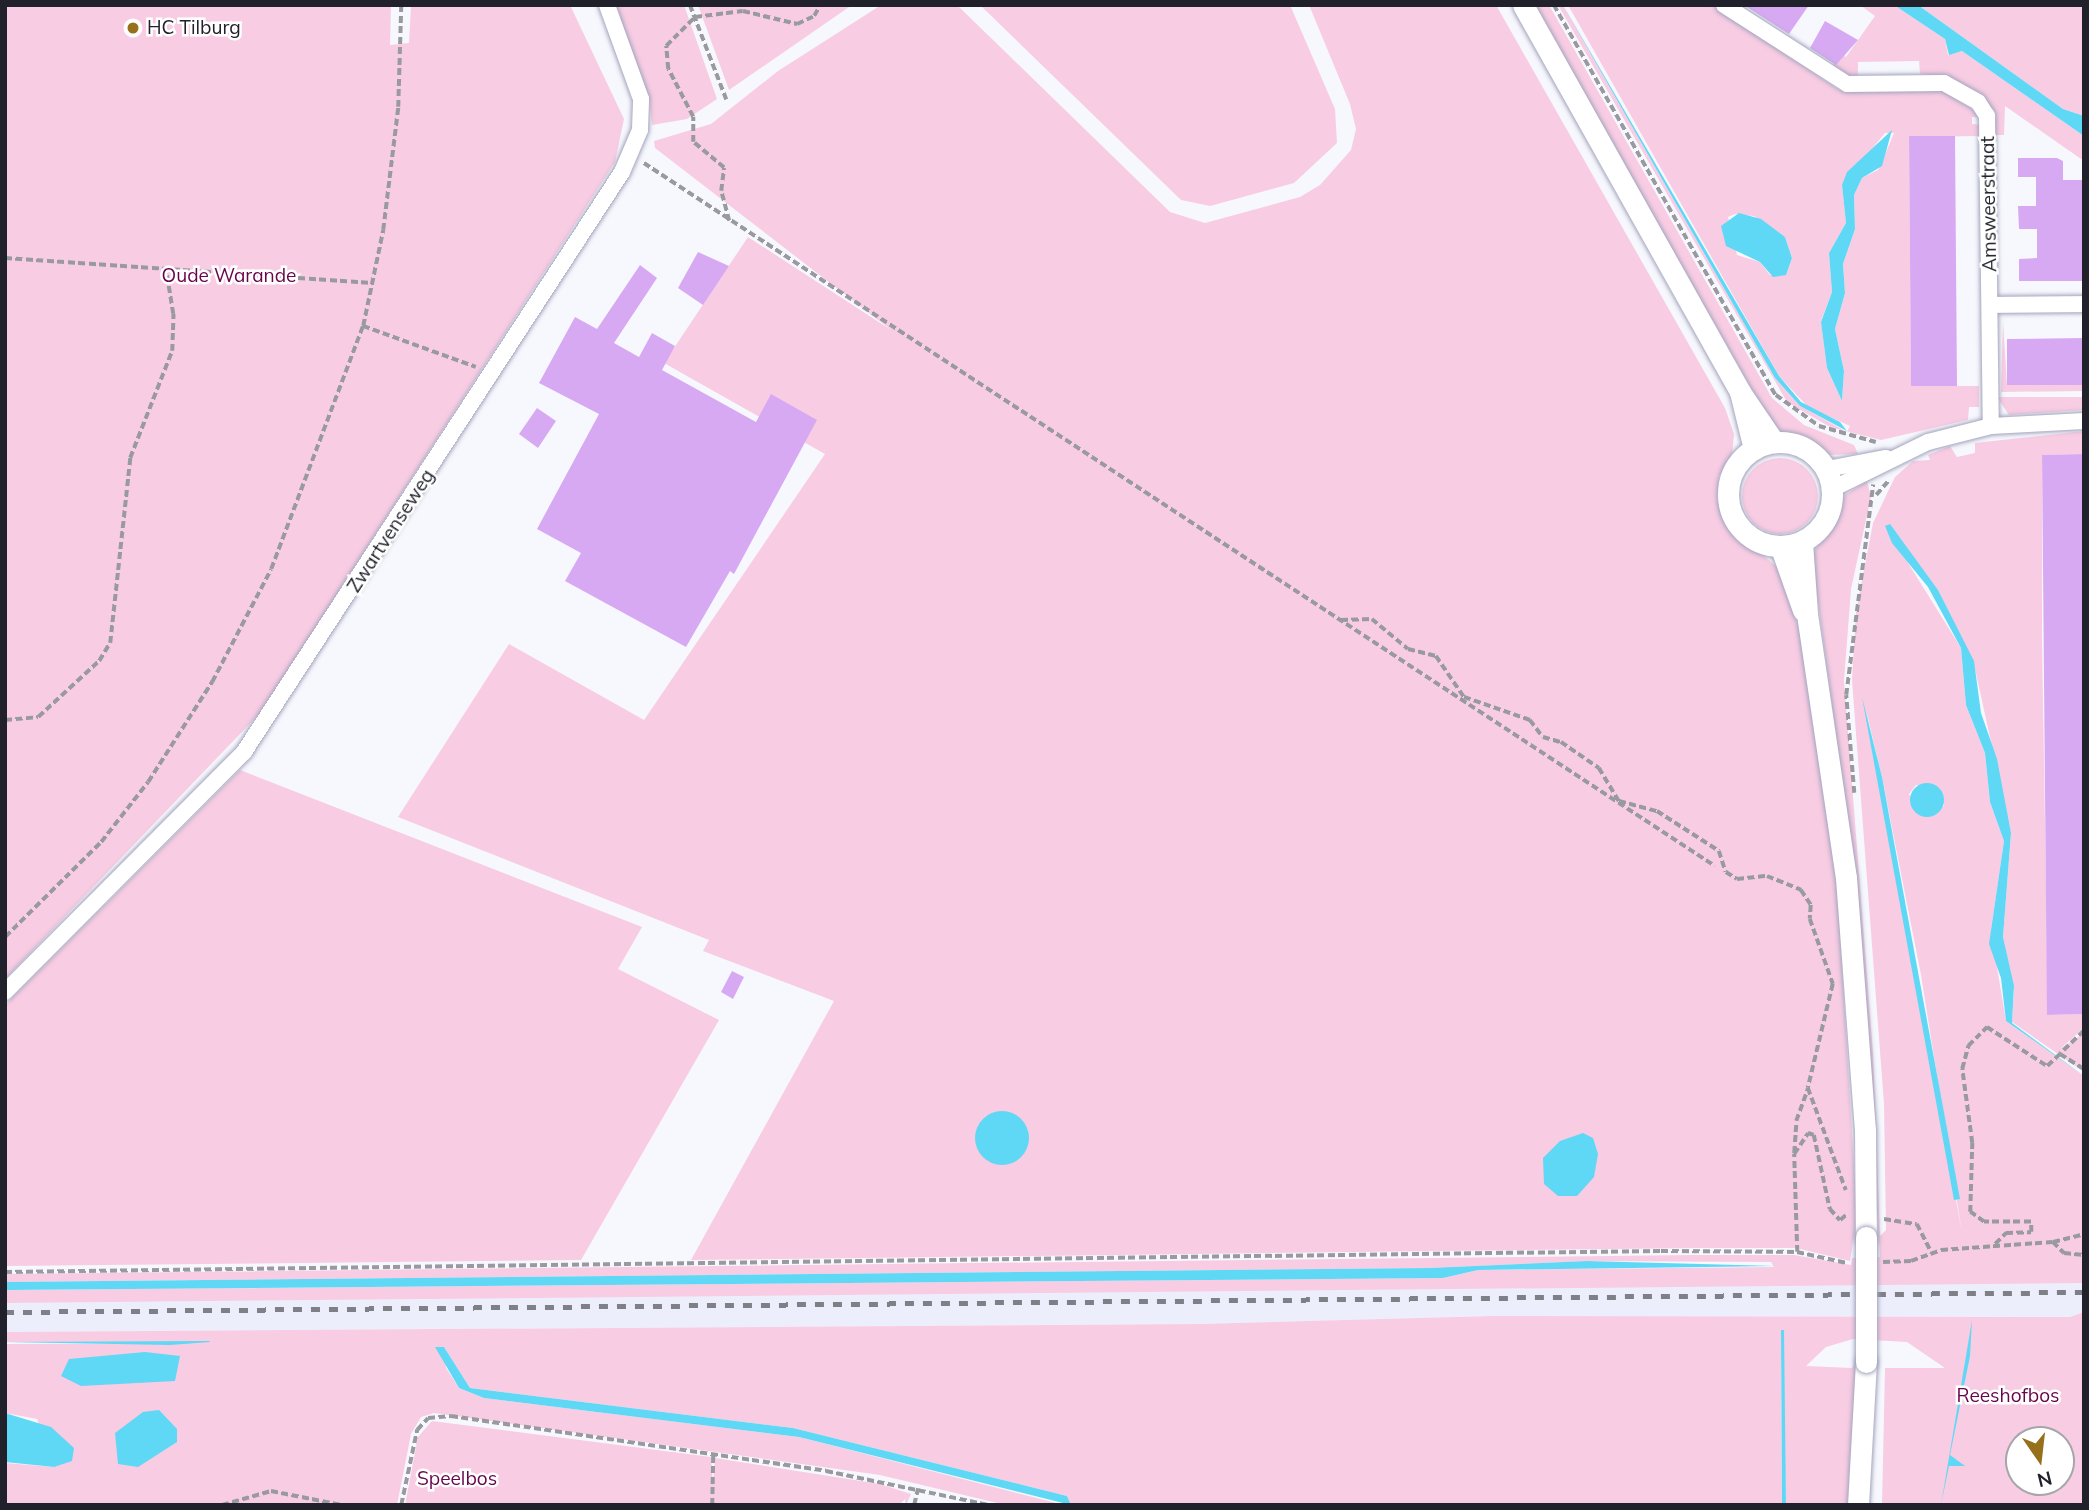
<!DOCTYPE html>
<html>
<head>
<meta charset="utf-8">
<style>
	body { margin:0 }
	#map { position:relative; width:2089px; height:1510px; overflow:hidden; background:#f7f8fd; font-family:Mulish,sans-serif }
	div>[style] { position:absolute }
	.built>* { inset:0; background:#edeefc }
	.green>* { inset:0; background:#f8cce3 }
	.round { border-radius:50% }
	.water>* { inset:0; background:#5fd8f5 }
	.building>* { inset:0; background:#d8a9f3 }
	.path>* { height:3.5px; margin-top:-1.75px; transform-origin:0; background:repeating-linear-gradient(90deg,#999aa0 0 7px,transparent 0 10.5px) }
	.roads { filter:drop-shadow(0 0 2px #a2a4bd) drop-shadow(0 0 2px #a2a4bd) }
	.street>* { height:16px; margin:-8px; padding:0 8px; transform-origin:8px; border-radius:8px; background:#fff }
	.secondary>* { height:21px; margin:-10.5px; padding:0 10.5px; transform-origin:10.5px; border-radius:10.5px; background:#fff }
	.secondary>.ring { margin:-10.5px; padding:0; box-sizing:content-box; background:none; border:21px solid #fff; border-radius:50% }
	.rail>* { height:5px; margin-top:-2.5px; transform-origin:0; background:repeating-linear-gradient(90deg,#7f8087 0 9px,transparent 0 18px) }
	.bridges { filter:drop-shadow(0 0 2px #a2a4bd) drop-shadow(0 0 2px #a2a4bd) }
	.secondary-bridge>* { height:21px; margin:-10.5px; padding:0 10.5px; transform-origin:10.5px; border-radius:10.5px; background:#fff }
	.dots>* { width:19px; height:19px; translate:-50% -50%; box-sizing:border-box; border:4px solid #fff; border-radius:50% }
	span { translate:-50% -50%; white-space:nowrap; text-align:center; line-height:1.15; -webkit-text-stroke:5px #fff; paint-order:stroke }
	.poi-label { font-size:19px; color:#20212a }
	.left { translate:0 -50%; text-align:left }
	.street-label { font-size:19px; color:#20212a }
	.park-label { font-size:19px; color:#68044b }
	.frame { position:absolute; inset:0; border:7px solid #20212a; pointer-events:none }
	.north { position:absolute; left:2005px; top:1426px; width:70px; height:70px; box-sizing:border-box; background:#fff; border:2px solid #a6a6aa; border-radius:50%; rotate:166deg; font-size:19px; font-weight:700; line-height:28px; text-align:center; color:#20212a }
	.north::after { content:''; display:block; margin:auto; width:24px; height:32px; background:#97701b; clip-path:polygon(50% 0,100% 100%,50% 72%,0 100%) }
</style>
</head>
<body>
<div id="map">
	<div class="built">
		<i style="clip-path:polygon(2043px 1281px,2084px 1283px,2084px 1312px,2070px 1317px,1493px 1316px,1201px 1324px,5px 1332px,5px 1303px,104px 1300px)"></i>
	</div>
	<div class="green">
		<i style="clip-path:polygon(5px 5px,391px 5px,390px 45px,409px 43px,411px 5px,570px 5px,624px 119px,615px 162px,261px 712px,5px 979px)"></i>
		<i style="clip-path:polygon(602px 5px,684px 5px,717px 99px,687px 119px,652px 125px,649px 98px)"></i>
		<i style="clip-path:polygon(698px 5px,852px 5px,729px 90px)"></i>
		<i style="clip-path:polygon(957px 5px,1170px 212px,1205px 223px,1300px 197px,1320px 185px,1351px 150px,1356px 129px,1350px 104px,1309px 5px,1496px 5px,1725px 408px,1734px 434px,1732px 457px,1719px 476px,1717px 499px,1727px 526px,1782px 571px,1789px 593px,1803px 646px,1837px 881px,1857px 1217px,1850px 1261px,1796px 1248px,1701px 1248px,691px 1260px,834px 1001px,703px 951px,709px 940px,398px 817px,509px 644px,644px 720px,825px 454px,664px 363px,748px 237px,891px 330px,655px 148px,654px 141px,711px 124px,778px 71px,878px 7px)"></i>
		<i style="clip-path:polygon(980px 5px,1290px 5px,1335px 109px,1337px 143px,1294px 183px,1210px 206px,1181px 200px)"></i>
		<i style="clip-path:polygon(1534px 5px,1549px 5px,1772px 398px,1804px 425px,1854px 445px,1858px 454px,1826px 455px,1786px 436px,1769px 420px)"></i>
		<i style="clip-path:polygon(evenodd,1558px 5px,1563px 5px,1775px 378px,1800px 406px,1847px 432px,1850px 426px,1808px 407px,1779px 376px,1568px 5px,1712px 5px,1839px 90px,1943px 91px,1977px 112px,1980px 117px,1972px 117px,1972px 124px,1981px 125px,1981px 136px,1909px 137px,1911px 386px,1979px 386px,1979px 407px,1969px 407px,1968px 420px,1881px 440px,1830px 427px,1787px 402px,1558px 5px,1885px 133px,1894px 133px,1884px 157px,1878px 170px,1862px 178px,1854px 195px,1855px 229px,1843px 264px,1845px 293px,1835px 329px,1844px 371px,1842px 401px,1827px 368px,1821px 321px,1832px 292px,1829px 253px,1846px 223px,1842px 185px,1885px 133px,1558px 5px,1735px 214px,1754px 216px,1785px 237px,1792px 258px,1786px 275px,1770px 275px,1760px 262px,1737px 255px,1728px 217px,1735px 214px)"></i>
		<i style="clip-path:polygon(1860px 5px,1894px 5px,1945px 39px,1948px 55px,1962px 51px,2084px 136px,2084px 161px,2005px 106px,2004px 135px,1996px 135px,1989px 104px,1942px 76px,1920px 74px,1919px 61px,1858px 62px,1858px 76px,1845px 76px,1832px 66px,1841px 53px,1846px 57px,1875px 16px)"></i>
		<i style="clip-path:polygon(1918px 5px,2084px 5px,2084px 116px,2063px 109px)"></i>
		<i style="clip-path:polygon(2003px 322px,2007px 385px,2084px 385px,2084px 391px,2001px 392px)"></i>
		<i style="clip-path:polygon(1997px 397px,2084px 397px,2084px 410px,2009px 415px)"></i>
		<i style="clip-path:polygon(evenodd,2084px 431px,2084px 454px,2042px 455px,2042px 639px,2048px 1015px,2084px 1014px,2084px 1028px,2060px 1049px,2084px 1033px,2084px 1072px,2012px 1022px,2014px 991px,2003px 937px,2011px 833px,1975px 669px,1938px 590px,1885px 526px,1961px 648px,1966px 705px,1985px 753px,1990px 802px,2004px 841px,1991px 931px,2006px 1021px,2084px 1076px,2084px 1283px,5px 1303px,5px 1290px,1443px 1278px,1478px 1270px,1774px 1267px,1771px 1262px,1587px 1261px,1429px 1268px,5px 1282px,5px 1274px,1694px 1255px,1794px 1255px,1851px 1265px,1852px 1258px,1880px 1257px,1856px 885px,1812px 556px,1845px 495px,1867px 481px,1871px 497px,1851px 589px,1844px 681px,1873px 1053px,1880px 1236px,1886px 1230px,1884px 1104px,1852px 680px,1856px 612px,1873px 523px,1895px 477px,1913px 461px,1930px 460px,1928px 455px,1950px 446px,1957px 457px,1975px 453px,1975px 443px,2084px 431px,1866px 710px,1882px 777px,1921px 975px,1962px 1233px,1866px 710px,2084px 431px,1916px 785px,1935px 786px,1944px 806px,1924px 816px,1909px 794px,1916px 785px)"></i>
		<i class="round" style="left:1742px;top:458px;width:76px;height:76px"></i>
		<i style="clip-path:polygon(240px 770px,642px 927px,618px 969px,719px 1020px,581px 1260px,5px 1266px,5px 1005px)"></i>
		<i style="clip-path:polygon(evenodd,2084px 1312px,2084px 1505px,1882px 1505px,1885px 1368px,1945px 1368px,1907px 1342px,1853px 1339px,1826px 1347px,1806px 1366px,1852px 1368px,1856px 1362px,1850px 1505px,1786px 1505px,1781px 1331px,1782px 1505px,1071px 1505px,1067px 1496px,793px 1428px,470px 1388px,444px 1347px,446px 1368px,459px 1388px,484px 1398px,799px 1437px,1064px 1505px,1006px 1505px,880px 1475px,434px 1413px,421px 1417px,411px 1434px,397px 1505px,5px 1505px,5px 1463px,54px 1467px,37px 1419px,5px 1413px,5px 1344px,210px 1343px,5px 1342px,5px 1332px,1201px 1324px,1493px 1316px,2070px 1317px,2084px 1312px,2019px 1440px,2061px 1440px,2061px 1482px,2019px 1482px,2019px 1440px)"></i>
		<i style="clip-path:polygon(432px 1421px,711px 1457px,713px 1484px,715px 1458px,880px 1484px,911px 1494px,906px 1505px,905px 1499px,899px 1505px,405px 1505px,418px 1437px)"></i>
	</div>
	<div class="water">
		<i style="clip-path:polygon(1563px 5px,1779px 376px,1801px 402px,1840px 422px,1847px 431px,1800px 406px,1775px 378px)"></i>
		<i style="clip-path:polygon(1894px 5px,1918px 5px,2063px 109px,2084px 116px,2084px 136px,1962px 51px,1949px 55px,1945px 39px)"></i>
		<i style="clip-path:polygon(1892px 130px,1882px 166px,1862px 178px,1854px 195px,1855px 229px,1843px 264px,1845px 293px,1835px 329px,1844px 371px,1842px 401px,1827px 368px,1821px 322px,1832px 292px,1829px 253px,1846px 223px,1842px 185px,1847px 172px)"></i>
		<i style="clip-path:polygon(1739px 213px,1761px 219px,1785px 237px,1792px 258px,1786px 275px,1773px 277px,1760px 262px,1726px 246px,1721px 226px)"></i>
		<i style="clip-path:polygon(1890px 524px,1938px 590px,1974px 661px,1981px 713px,1997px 759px,2011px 833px,2003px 937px,2014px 986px,2012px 1023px,2084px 1076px,2006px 1021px,2001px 978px,1989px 944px,2004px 841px,1990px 802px,1985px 753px,1966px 705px,1961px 648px,1928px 587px,1892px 543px,1885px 526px)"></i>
		<i style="clip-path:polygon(1862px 697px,1882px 777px,1960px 1199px,1954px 1200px)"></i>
		<i class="round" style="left:1910px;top:783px;width:34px;height:34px"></i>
		<i class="round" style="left:975px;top:1111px;width:54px;height:54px"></i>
		<i style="clip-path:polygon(1583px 1133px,1593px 1138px,1598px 1154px,1594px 1177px,1577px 1196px,1558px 1196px,1544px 1184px,1543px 1158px,1560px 1141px)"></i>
		<i style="clip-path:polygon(1587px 1261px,1776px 1266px,1478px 1270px,1443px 1278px,5px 1290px,5px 1282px,1429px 1268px)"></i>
		<i style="clip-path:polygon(1972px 1320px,1970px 1356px,1950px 1455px,1965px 1466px,1949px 1466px,1941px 1505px)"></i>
		<i style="clip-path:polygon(1781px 1330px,1784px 1330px,1786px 1505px,1782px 1505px)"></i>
		<i style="clip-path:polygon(5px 1342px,209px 1341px,210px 1342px,170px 1345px)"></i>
		<i style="clip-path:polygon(435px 1347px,444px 1347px,470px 1388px,793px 1428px,1067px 1496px,1071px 1505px,799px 1437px,484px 1398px,459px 1388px)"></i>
		<i style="clip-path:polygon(145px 1352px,180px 1356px,175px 1381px,81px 1386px,61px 1376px,69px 1359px)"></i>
		<i style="clip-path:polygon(159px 1410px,177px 1429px,177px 1442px,138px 1467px,118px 1464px,115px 1433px,143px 1412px)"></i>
		<i style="clip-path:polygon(5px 1413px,51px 1427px,74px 1448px,72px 1461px,54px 1467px,5px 1462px)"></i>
	</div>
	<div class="building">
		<i style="clip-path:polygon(1744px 5px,1809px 5px,1789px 34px)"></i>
		<i style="clip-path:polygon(1825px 21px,1858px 40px,1836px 65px,1810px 48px)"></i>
		<i style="clip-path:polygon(1909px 136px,1955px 136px,1957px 386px,1911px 386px)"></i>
		<i style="clip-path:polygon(2018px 158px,2057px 158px,2063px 161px,2063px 180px,2084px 180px,2084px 281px,2019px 281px,2019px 259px,2037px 258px,2037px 229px,2019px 229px,2018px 206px,2036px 206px,2036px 177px,2018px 177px)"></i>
		<i style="clip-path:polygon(698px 252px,729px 266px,703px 305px,678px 288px)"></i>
		<i style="clip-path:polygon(640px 265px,657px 278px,614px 343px,639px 357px,652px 333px,675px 346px,662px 370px,756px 422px,771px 394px,817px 420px,734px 574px,730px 571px,686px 647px,565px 581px,581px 553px,537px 529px,599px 414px,539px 383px,575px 317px,597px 329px)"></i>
		<i style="clip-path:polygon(2084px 338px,2084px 385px,2007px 385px,2007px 339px)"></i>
		<i style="clip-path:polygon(537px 408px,556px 421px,538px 448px,519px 434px)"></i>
		<i style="clip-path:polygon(2084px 454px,2084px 1014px,2047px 1015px,2042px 455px)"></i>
		<i style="clip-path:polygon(732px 971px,744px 977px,733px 999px,721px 992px)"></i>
	</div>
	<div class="path">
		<i style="left:690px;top:5px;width:103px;rotate:68.9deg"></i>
		<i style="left:1554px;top:5px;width:449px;rotate:60.4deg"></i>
		<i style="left:1776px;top:395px;width:53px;rotate:35.8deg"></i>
		<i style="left:1819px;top:426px;width:59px;rotate:15.7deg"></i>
		<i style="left:644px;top:163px;width:1281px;rotate:33.28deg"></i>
		<i style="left:729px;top:221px;width:31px;rotate:-105deg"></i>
		<i style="left:721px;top:191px;width:23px;rotate:-83deg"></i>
		<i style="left:724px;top:168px;width:40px;rotate:-140deg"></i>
		<i style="left:693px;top:142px;width:25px;rotate:-90deg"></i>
		<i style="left:693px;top:117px;width:54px;rotate:-117.5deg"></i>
		<i style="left:668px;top:69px;width:23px;rotate:-95deg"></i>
		<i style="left:666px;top:46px;width:41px;rotate:-45deg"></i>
		<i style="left:695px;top:17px;width:48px;rotate:-7.1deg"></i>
		<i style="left:743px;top:11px;width:56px;rotate:13.5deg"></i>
		<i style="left:797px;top:24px;width:19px;rotate:-25deg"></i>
		<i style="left:814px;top:16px;width:13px;rotate:-61deg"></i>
		<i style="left:5px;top:258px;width:368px;rotate:3.9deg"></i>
		<i style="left:363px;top:326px;width:120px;rotate:19.9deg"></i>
		<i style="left:1876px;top:495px;width:20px;rotate:-49deg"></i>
		<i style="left:1341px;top:620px;width:31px;rotate:-2deg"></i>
		<i style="left:1372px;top:619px;width:47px;rotate:39.8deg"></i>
		<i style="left:1408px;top:649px;width:29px;rotate:14deg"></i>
		<i style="left:1436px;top:656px;width:50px;rotate:55.7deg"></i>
		<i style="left:1464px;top:697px;width:70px;rotate:19.2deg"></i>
		<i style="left:1530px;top:720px;width:21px;rotate:53deg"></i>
		<i style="left:1543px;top:737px;width:19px;rotate:16deg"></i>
		<i style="left:1561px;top:742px;width:46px;rotate:34.4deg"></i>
		<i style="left:1599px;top:768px;width:39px;rotate:59deg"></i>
		<i style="left:1619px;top:801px;width:39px;rotate:15deg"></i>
		<i style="left:1657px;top:811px;width:74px;rotate:32.8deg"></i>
		<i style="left:1719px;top:851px;width:22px;rotate:72deg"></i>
		<i style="left:1726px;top:872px;width:13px;rotate:32deg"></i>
		<i style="left:1737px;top:879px;width:30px;rotate:-6deg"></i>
		<i style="left:1767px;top:876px;width:37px;rotate:22deg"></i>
		<i style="left:1801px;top:890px;width:18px;rotate:56deg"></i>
		<i style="left:1811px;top:905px;width:14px;rotate:94deg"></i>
		<i style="left:1810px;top:919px;width:69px;rotate:70.5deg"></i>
		<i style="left:1833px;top:984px;width:107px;rotate:103.5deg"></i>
		<i style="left:1808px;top:1088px;width:109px;rotate:69.6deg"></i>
		<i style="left:5px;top:720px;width:33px;rotate:-5deg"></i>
		<i style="left:38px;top:717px;width:83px;rotate:-42.6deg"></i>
		<i style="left:99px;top:661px;width:21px;rotate:-59deg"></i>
		<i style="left:110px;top:643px;width:186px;rotate:-83.8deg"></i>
		<i style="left:130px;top:458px;width:115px;rotate:-68.6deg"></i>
		<i style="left:172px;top:351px;width:37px;rotate:-88deg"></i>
		<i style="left:173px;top:314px;width:44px;rotate:-99.2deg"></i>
		<i style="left:1854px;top:793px;width:98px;rotate:-94.7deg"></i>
		<i style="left:1846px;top:695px;width:212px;rotate:-82.7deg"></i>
		<i style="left:5px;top:937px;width:135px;rotate:-44.7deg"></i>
		<i style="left:101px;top:842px;width:76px;rotate:-51.9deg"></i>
		<i style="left:148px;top:782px;width:119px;rotate:-57.4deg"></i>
		<i style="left:212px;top:682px;width:127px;rotate:-62.4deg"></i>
		<i style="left:271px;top:569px;width:260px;rotate:-69.3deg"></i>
		<i style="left:363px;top:326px;width:98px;rotate:-78.2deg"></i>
		<i style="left:383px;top:230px;width:124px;rotate:-83deg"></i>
		<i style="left:398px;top:107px;width:102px;rotate:-88.3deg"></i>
		<i style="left:2084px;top:1031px;width:33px;rotate:136deg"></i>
		<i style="left:2060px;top:1054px;width:28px;rotate:32deg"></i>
		<i style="left:1794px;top:1153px;width:32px;rotate:-86deg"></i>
		<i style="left:1796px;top:1121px;width:35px;rotate:-70deg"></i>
		<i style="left:1884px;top:1219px;width:33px;rotate:9deg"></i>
		<i style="left:1917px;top:1224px;width:33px;rotate:63deg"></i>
		<i style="left:2053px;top:1242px;width:16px;rotate:45deg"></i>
		<i style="left:2064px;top:1253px;width:20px;rotate:6deg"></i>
		<i style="left:1995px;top:1244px;width:16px;rotate:-45deg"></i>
		<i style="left:2006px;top:1233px;width:25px;rotate:-2deg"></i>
		<i style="left:2031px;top:1232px;width:10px;rotate:-90deg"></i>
		<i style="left:2031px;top:1222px;width:47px;rotate:180deg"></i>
		<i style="left:1984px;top:1222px;width:17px;rotate:-144deg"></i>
		<i style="left:1970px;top:1212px;width:69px;rotate:-88.3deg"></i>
		<i style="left:1972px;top:1143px;width:75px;rotate:-97.7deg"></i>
		<i style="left:1962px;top:1069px;width:24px;rotate:-75deg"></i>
		<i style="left:1968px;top:1046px;width:27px;rotate:-45deg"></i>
		<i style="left:1987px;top:1027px;width:72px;rotate:33deg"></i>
		<i style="left:2047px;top:1066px;width:18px;rotate:-43deg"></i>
		<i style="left:1797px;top:1252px;width:98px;rotate:-91.8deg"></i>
		<i style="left:1794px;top:1154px;width:25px;rotate:-56deg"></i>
		<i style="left:1808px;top:1133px;width:6px;rotate:18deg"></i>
		<i style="left:1814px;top:1135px;width:76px;rotate:77.8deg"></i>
		<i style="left:1830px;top:1209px;width:15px;rotate:48deg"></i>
		<i style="left:1840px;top:1220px;width:8px;rotate:-40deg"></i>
		<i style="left:1883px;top:1262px;width:28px;rotate:-2deg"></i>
		<i style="left:1911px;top:1261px;width:32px;rotate:-20deg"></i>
		<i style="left:1941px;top:1250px;width:112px;rotate:-4.1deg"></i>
		<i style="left:2053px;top:1242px;width:32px;rotate:-14deg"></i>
		<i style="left:5px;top:1272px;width:1656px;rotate:-0.73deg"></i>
		<i style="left:1661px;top:1251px;width:136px;rotate:0.4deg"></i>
		<i style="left:1797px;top:1252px;width:51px;rotate:12.4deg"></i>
		<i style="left:222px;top:1505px;width:51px;rotate:-15.9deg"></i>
		<i style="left:271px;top:1491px;width:72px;rotate:11.2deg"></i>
		<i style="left:401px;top:1505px;width:77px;rotate:-78deg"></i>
		<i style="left:417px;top:1430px;width:16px;rotate:-47deg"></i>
		<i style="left:428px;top:1418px;width:23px;rotate:-5deg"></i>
		<i style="left:451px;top:1416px;width:379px;rotate:8.3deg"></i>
		<i style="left:826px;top:1471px;width:167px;rotate:11.8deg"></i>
		<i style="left:712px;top:1505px;width:52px;rotate:-88.9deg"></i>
		<i style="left:914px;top:1505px;width:17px;rotate:-77deg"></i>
	</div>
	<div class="roads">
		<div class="street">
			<i style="left:1724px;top:5px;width:146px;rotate:32.7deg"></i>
			<i style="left:1847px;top:84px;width:97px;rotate:-0.6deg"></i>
			<i style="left:1944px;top:83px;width:39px;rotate:29deg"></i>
			<i style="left:1978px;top:102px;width:17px;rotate:57deg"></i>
			<i style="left:1987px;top:116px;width:310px;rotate:89.3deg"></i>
			<i style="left:1990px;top:305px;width:94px;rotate:-0.6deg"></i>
			<i style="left:1827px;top:469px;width:60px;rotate:-10.6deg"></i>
			<i style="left:1832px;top:489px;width:107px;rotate:-26.1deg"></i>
			<i style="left:1928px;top:442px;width:65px;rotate:-14.3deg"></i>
			<i style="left:1991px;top:426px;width:93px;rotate:-3.1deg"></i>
			<i style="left:5px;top:992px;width:339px;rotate:-45.1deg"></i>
			<i style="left:244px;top:752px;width:692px;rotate:-56.91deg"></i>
			<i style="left:622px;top:172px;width:46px;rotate:-66.8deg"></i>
			<i style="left:640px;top:130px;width:31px;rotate:-88deg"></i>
			<i style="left:641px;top:99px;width:100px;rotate:-109.9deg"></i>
		</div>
		<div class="secondary">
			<i style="left:1523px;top:5px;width:444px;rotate:60.7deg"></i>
			<i style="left:1740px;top:392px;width:60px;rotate:55.8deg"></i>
			<i style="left:1740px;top:392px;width:59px;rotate:76.2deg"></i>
			<i class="ring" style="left:1728px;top:442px;width:83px;height:83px"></i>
			<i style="left:1802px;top:542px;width:72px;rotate:86deg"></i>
			<i style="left:1807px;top:614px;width:267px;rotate:81.6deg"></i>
			<i style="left:1846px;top:878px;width:252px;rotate:85.7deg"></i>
			<i style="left:1865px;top:1129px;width:108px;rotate:89.5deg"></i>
			<i style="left:1781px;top:548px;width:66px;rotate:70.5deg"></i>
			<i style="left:1858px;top:1505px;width:143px;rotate:-86.8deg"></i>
		</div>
	</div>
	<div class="rail">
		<i style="left:5px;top:1312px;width:2079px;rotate:-0.55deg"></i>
	</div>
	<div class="bridges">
		<div class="secondary-bridge">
			<i style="left:1866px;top:1362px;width:125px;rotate:-90deg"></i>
		</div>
	</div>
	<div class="dots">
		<i style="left:133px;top:28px;background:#97701b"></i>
	</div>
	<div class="poi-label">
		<span class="left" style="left:147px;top:28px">HC Tilburg</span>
	</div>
	<div class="street-label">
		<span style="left:1989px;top:204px;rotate:-91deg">Amsweerstraat</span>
		<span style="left:391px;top:531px;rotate:-57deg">Zwartvenseweg</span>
	</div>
	<div class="park-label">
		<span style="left:229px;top:276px">Oude Warande</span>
		<span style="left:2008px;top:1396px">Reeshofbos</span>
		<span style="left:457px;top:1479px">Speelbos</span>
	</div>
	<div class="frame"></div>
	<div class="north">N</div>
</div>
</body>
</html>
